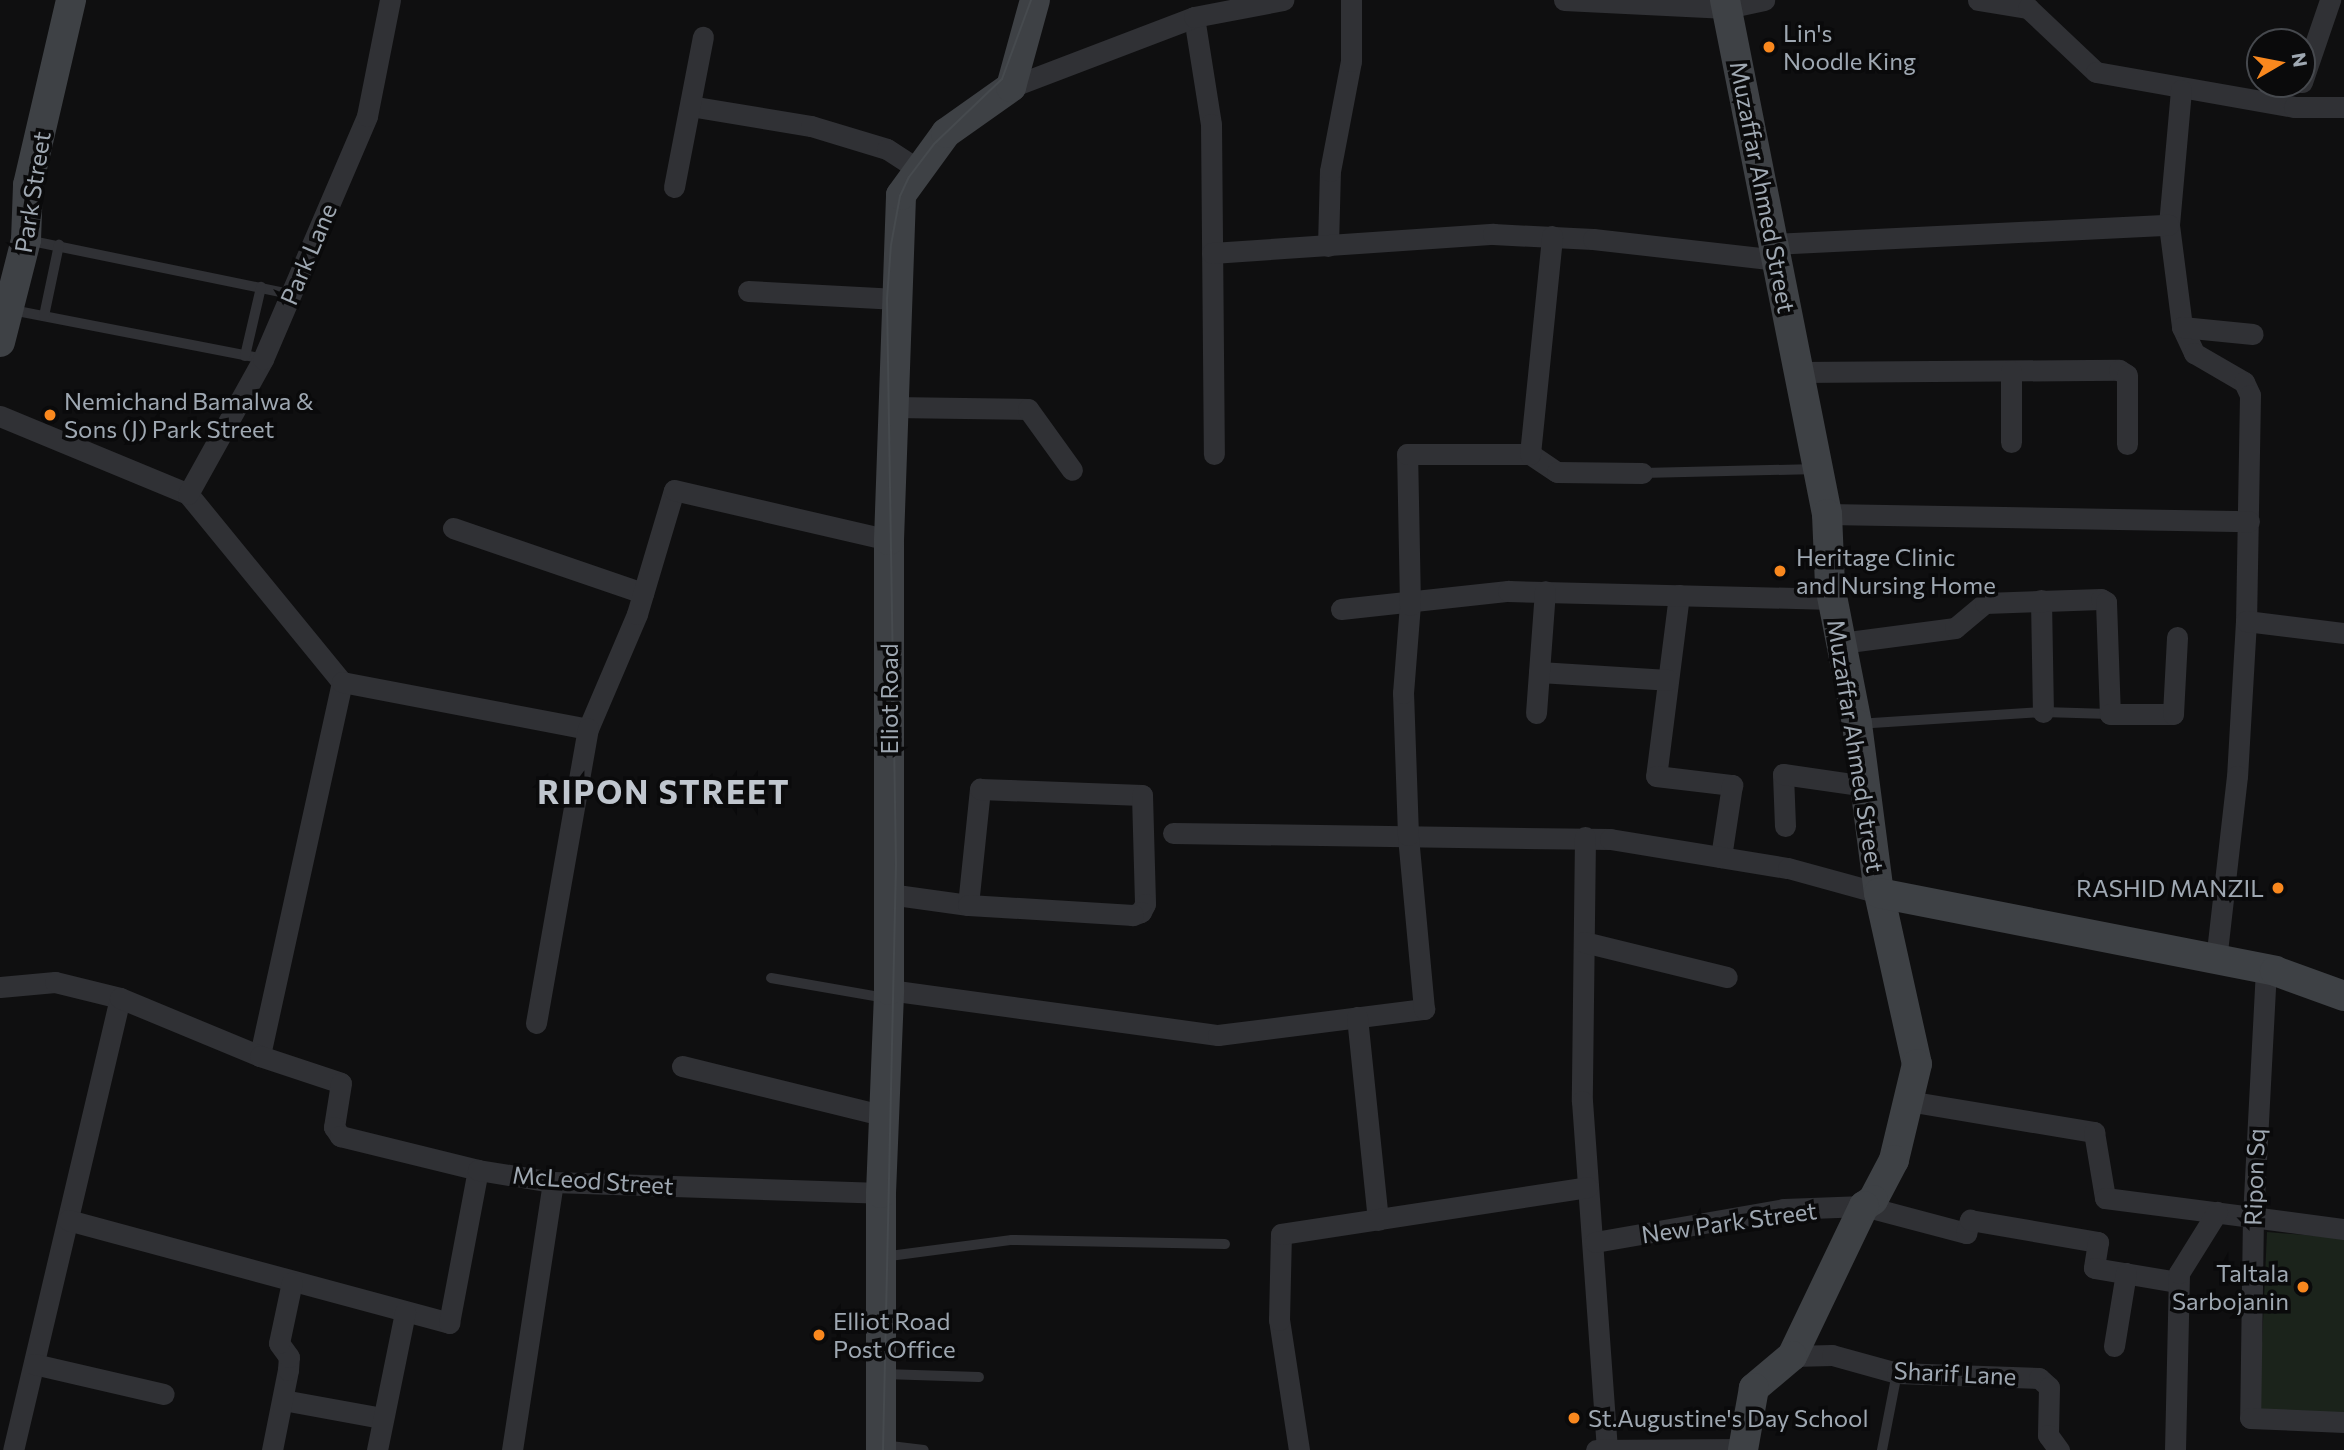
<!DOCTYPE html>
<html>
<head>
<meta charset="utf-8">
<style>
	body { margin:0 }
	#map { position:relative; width:2344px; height:1450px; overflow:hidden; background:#0f0f10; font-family:Commissioner,sans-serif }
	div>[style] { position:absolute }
	.green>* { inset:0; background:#1b231b }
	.lane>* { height:10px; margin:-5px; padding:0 5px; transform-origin:5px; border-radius:5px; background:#303135 }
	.street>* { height:21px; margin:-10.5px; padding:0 10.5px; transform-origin:10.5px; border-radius:10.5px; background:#303135 }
	.secondary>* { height:30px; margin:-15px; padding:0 15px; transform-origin:15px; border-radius:15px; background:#3e4145 }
	.tram>* { height:2px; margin:-1px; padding:0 1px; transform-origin:1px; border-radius:1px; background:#464a4e }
	.dots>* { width:19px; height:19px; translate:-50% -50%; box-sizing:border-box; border:4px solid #0a0a0b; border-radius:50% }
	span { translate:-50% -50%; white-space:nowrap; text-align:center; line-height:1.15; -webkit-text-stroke:7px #0a0a0b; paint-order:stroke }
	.poi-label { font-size:24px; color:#9fa8b2 }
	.left { translate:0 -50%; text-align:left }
	.right { translate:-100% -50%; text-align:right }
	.street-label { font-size:24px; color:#9fa8b2 }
	.district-label { font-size:32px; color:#c0c6ce; font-weight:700; letter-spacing:2px }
	.north { position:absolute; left:2246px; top:28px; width:70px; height:70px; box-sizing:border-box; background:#0a0a0b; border:2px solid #46494e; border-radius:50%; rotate:80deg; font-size:19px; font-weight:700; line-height:28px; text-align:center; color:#9fa8b2 }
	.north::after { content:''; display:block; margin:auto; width:24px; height:32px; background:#f9881e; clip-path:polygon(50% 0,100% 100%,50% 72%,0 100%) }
</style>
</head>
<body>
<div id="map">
	<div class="green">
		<i style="clip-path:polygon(2267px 1232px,2344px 1238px,2344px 1415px,2259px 1410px)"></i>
	</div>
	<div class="lane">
		<i style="left:27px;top:240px;width:269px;rotate:11.6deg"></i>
		<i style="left:12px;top:310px;width:256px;rotate:11deg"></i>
		<i style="left:44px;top:316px;width:73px;rotate:-78.1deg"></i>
		<i style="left:245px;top:356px;width:71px;rotate:-76.9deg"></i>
		<i style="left:1642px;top:473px;width:175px;rotate:-1.3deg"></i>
		<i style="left:1857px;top:724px;width:186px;rotate:-3.7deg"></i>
		<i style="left:2043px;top:712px;width:67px;rotate:1.7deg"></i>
		<i style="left:771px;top:978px;width:117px;rotate:9.9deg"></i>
		<i style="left:882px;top:1257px;width:131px;rotate:-7.5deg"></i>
		<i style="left:1012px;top:1240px;width:213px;rotate:1.1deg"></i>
		<i style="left:883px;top:1374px;width:96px;rotate:1.8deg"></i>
		<i style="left:882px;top:1445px;width:42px;rotate:6.8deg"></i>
		<i style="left:1882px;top:1450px;width:78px;rotate:-79deg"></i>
	</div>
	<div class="street">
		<i style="left:1564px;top:0;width:163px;rotate:2.8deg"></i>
		<i style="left:1727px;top:8px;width:38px;rotate:-12deg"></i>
		<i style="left:1978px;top:0;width:51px;rotate:9.1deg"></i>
		<i style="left:2028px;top:8px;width:93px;rotate:43.3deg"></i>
		<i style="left:2096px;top:72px;width:201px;rotate:10deg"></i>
		<i style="left:2294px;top:107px;width:50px"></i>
		<i style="left:1194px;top:17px;width:108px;rotate:81deg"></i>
		<i style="left:1211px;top:124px;width:330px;rotate:89.5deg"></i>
		<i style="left:2302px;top:82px;width:87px;rotate:-71.1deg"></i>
		<i style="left:1011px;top:87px;width:196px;rotate:-20.9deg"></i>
		<i style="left:1194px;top:17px;width:91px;rotate:-10.8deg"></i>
		<i style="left:2181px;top:90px;width:136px;rotate:95.1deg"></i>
		<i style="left:2169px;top:225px;width:103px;rotate:82.7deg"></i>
		<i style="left:2182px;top:327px;width:29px;rotate:65deg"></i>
		<i style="left:2194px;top:353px;width:58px;rotate:30.1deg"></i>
		<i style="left:2244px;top:382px;width:14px;rotate:65deg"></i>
		<i style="left:2250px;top:395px;width:226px;rotate:91deg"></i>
		<i style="left:2246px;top:621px;width:155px;rotate:93.3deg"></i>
		<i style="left:2237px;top:776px;width:185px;rotate:96.5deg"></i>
		<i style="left:690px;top:106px;width:123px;rotate:9.4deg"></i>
		<i style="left:811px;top:126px;width:79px;rotate:16.8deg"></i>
		<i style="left:887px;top:149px;width:38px;rotate:33deg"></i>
		<i style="left:674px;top:187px;width:153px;rotate:-79.1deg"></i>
		<i style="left:1774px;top:244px;width:395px;rotate:-2.8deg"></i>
		<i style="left:1328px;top:246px;width:75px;rotate:-88.5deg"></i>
		<i style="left:1330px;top:171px;width:112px;rotate:-79.2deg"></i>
		<i style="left:1351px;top:61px;width:61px;rotate:-90deg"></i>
		<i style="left:1212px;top:253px;width:282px;rotate:-3.9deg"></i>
		<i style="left:1493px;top:234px;width:100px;rotate:2.9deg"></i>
		<i style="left:1593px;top:239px;width:186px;rotate:6.5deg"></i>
		<i style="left:748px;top:291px;width:149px;rotate:3.1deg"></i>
		<i style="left:2182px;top:327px;width:71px;rotate:5.6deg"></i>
		<i style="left:1799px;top:372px;width:320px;rotate:-0.4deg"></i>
		<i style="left:2119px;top:370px;width:9px;rotate:32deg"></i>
		<i style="left:2127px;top:375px;width:69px;rotate:90deg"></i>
		<i style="left:893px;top:407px;width:135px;rotate:0.8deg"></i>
		<i style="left:1028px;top:409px;width:75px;rotate:54.2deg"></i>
		<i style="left:0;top:416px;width:204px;rotate:22.5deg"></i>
		<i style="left:188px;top:494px;width:243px;rotate:50.7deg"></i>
		<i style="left:342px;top:682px;width:383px;rotate:102.4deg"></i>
		<i style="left:2011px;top:442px;width:71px;rotate:-90deg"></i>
		<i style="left:1530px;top:454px;width:32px;rotate:34deg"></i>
		<i style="left:1557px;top:472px;width:85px;rotate:0.7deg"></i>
		<i style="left:188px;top:494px;width:154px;rotate:-60.9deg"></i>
		<i style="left:263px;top:359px;width:264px;rotate:-66.8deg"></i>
		<i style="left:367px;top:116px;width:118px;rotate:-78.8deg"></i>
		<i style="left:1827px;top:514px;width:422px;rotate:1deg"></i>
		<i style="left:453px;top:528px;width:201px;rotate:18.9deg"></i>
		<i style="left:1679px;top:595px;width:182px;rotate:97.2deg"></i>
		<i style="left:1656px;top:776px;width:77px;rotate:6.8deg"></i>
		<i style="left:1732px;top:785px;width:73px;rotate:98.7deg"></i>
		<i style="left:2041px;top:600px;width:112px;rotate:89deg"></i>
		<i style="left:1341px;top:609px;width:168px;rotate:-6.2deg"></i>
		<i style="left:1508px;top:591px;width:324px;rotate:1.4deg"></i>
		<i style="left:2246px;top:621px;width:99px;rotate:7deg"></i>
		<i style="left:1841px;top:643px;width:115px;rotate:-7.5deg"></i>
		<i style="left:1955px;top:628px;width:39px;rotate:-40deg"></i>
		<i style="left:1985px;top:603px;width:116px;rotate:-2deg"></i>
		<i style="left:2101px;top:599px;width:6px;rotate:31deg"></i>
		<i style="left:2106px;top:602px;width:112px;rotate:88deg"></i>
		<i style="left:2110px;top:714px;width:63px"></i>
		<i style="left:2173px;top:714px;width:77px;rotate:-87deg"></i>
		<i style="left:1539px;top:672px;width:129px;rotate:3.5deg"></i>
		<i style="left:342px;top:682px;width:250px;rotate:10.8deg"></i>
		<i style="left:588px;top:729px;width:125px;rotate:-66.9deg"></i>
		<i style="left:637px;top:614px;width:129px;rotate:-73.4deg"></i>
		<i style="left:674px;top:490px;width:221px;rotate:13.1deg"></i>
		<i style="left:1536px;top:713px;width:122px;rotate:-85.8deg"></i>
		<i style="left:1785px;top:826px;width:52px;rotate:-92.2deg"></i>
		<i style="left:1783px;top:774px;width:83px;rotate:8.3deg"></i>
		<i style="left:1173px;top:833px;width:437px;rotate:0.8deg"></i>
		<i style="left:1610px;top:839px;width:180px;rotate:9.3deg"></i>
		<i style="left:1788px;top:868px;width:94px;rotate:15.4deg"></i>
		<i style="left:1585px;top:837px;width:264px;rotate:90.7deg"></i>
		<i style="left:1582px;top:1101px;width:348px;rotate:85.9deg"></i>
		<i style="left:889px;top:894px;width:80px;rotate:7.9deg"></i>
		<i style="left:968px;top:905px;width:117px;rotate:-84.1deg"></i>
		<i style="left:980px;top:789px;width:162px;rotate:2.1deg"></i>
		<i style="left:1142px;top:795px;width:109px;rotate:88.4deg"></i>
		<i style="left:1145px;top:904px;width:9px;rotate:117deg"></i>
		<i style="left:1141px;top:912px;width:9px;rotate:159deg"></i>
		<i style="left:1133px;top:915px;width:165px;rotate:-176.5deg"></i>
		<i style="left:1584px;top:942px;width:147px;rotate:13.8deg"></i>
		<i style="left:2266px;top:969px;width:246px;rotate:93deg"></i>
		<i style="left:2253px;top:1215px;width:203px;rotate:90.8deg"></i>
		<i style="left:2250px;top:1418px;width:94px;rotate:2.4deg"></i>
		<i style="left:0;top:987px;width:55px;rotate:-5.2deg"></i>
		<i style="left:55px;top:982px;width:67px;rotate:13.8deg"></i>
		<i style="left:120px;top:998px;width:464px;rotate:103.3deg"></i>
		<i style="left:889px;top:990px;width:332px;rotate:7.8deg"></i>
		<i style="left:1218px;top:1035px;width:208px;rotate:-7.2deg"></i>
		<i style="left:1424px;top:1009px;width:175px;rotate:-95.3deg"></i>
		<i style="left:1408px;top:835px;width:142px;rotate:-92deg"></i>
		<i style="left:1403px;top:693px;width:88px;rotate:-85.5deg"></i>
		<i style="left:1410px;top:605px;width:151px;rotate:-91.1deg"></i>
		<i style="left:1407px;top:454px;width:123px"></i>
		<i style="left:1530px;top:454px;width:219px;rotate:-84.2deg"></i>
		<i style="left:120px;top:998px;width:152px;rotate:22.5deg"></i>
		<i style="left:260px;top:1056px;width:85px;rotate:18.4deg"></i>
		<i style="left:341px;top:1083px;width:45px;rotate:99deg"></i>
		<i style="left:334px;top:1127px;width:11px;rotate:56deg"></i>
		<i style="left:340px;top:1136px;width:142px;rotate:13.8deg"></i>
		<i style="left:1357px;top:1017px;width:204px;rotate:84.1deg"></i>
		<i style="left:536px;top:1023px;width:299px;rotate:-80deg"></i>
		<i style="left:682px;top:1066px;width:209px;rotate:13.8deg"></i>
		<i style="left:1908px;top:1101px;width:189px;rotate:9.5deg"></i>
		<i style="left:2094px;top:1132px;width:67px;rotate:80.5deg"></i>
		<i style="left:2105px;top:1198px;width:241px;rotate:7.4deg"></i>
		<i style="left:68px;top:1220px;width:395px;rotate:15.1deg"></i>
		<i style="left:449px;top:1323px;width:156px;rotate:-79.3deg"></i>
		<i style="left:478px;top:1170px;width:76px;rotate:9.1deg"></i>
		<i style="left:553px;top:1182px;width:328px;rotate:1.9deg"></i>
		<i style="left:1595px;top:1242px;width:192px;rotate:-9.9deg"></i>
		<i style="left:1784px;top:1209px;width:80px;rotate:-2.1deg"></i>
		<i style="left:1864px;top:1206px;width:106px;rotate:14.8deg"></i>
		<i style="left:1966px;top:1233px;width:14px;rotate:-73deg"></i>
		<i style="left:1970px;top:1220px;width:130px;rotate:9.8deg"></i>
		<i style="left:2098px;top:1242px;width:26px;rotate:99deg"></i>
		<i style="left:2094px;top:1268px;width:85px;rotate:9.5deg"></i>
		<i style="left:2114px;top:1346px;width:74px;rotate:-80.7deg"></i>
		<i style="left:1792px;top:1356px;width:40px;rotate:-1.4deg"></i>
		<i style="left:1832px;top:1355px;width:67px;rotate:15.5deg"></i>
		<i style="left:1897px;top:1373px;width:142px;rotate:2deg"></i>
		<i style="left:2039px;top:1378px;width:13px;rotate:42deg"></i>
		<i style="left:2049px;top:1387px;width:48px;rotate:91.2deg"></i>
		<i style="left:2048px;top:1435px;width:19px;rotate:54deg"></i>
		<i style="left:34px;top:1364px;width:133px;rotate:13deg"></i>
		<i style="left:283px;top:1400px;width:101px;rotate:10.3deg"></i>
		<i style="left:272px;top:1450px;width:82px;rotate:-78.7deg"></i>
		<i style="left:288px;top:1370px;width:13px;rotate:-86deg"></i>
		<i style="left:289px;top:1357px;width:17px;rotate:-126deg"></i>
		<i style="left:279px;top:1343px;width:62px;rotate:-78deg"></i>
		<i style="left:377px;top:1450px;width:141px;rotate:-78.5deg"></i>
		<i style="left:512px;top:1450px;width:271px;rotate:-81.3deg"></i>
		<i style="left:1299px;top:1450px;width:132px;rotate:-98.7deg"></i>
		<i style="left:1279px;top:1320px;width:86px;rotate:-88.7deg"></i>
		<i style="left:1281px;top:1234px;width:310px;rotate:-8.7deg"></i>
		<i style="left:1596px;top:1450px;width:148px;rotate:-0.4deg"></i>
		<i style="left:2175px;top:1450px;width:177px;rotate:-88.7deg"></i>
		<i style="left:2179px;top:1273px;width:72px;rotate:-58.1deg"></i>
	</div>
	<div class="secondary">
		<i style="left:1725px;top:0;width:524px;rotate:78.78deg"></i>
		<i style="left:1827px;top:514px;width:72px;rotate:87.6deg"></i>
		<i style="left:1830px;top:586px;width:141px;rotate:78.9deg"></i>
		<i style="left:1857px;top:724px;width:170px;rotate:82.6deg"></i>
		<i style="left:1879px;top:893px;width:175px;rotate:77.5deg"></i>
		<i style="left:1917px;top:1064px;width:99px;rotate:103.5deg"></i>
		<i style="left:1894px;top:1160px;width:45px;rotate:117.7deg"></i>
		<i style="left:1873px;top:1200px;width:11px;rotate:146deg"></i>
		<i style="left:1864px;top:1206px;width:166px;rotate:115.6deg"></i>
		<i style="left:1792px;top:1356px;width:50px;rotate:139.9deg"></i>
		<i style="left:1754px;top:1388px;width:63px;rotate:100.1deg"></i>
		<i style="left:0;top:342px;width:105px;rotate:-75.7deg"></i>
		<i style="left:26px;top:240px;width:55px;rotate:-87.9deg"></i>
		<i style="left:28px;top:185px;width:190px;rotate:-76.9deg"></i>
		<i style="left:1879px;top:893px;width:404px;rotate:11.1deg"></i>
		<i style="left:2275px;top:971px;width:73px;rotate:19.9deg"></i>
		<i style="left:881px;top:1450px;width:257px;rotate:-90deg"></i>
		<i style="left:881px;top:1193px;width:203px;rotate:-87.7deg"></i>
		<i style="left:889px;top:990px;width:450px;rotate:-90deg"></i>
		<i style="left:889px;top:540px;width:345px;rotate:-88deg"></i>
		<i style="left:901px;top:195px;width:77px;rotate:-54deg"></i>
		<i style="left:946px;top:133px;width:80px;rotate:-35.3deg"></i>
		<i style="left:1011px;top:87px;width:90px;rotate:-74.6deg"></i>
	</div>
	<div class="tram">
		<i style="left:883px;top:1450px;width:585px;rotate:-88.73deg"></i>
		<i style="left:896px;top:865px;width:566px;rotate:-90.91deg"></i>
		<i style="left:887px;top:299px;width:54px;rotate:-85.8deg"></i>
		<i style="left:891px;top:245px;width:50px;rotate:-79.6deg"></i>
		<i style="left:900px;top:196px;width:21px;rotate:-65deg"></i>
		<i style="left:909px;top:177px;width:41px;rotate:-52.9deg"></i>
		<i style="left:934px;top:144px;width:94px;rotate:-43.7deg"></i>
		<i style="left:1002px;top:79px;width:84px;rotate:-69.8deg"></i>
	</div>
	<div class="dots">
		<i style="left:1769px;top:47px;background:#f9881e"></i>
		<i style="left:50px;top:415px;background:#f9881e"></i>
		<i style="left:1780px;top:571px;background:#f9881e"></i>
		<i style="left:2278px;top:888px;background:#f9881e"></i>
		<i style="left:2303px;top:1287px;background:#f9881e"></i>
		<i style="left:819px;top:1335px;background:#f9881e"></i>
		<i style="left:1574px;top:1418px;background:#f9881e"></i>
	</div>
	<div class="poi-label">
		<span class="left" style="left:1783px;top:47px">Lin's<br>Noodle King</span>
		<span class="left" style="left:64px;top:415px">Nemichand Bamalwa &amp;<br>Sons (J) Park Street</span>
		<span class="left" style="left:1796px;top:571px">Heritage Clinic<br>and Nursing Home</span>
		<span class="right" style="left:2264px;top:888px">RASHID MANZIL</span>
		<span class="right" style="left:2289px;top:1287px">Taltala<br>Sarbojanin</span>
		<span class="left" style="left:833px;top:1335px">Elliot Road<br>Post Office</span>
		<span class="left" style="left:1588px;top:1418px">St.Augustine's Day School</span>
	</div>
	<div class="street-label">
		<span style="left:1763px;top:187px;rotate:79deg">Muzaffar Ahmed Street</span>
		<span style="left:32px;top:192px;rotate:-81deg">Park Street</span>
		<span style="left:308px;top:254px;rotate:-67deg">Park Lane</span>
		<span style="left:889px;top:699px;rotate:-90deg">Eliot Road</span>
		<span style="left:1856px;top:746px;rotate:81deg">Muzaffar Ahmed Street</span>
		<span style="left:2254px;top:1177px;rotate:-88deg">Ripon Sq</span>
		<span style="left:593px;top:1180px;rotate:4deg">McLeod Street</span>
		<span style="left:1729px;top:1222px;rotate:-8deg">New Park Street</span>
		<span style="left:1955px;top:1373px;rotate:3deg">Sharif Lane</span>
	</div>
	<div class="district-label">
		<span style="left:664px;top:791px">RIPON STREET</span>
	</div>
	<div class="north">N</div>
</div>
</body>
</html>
